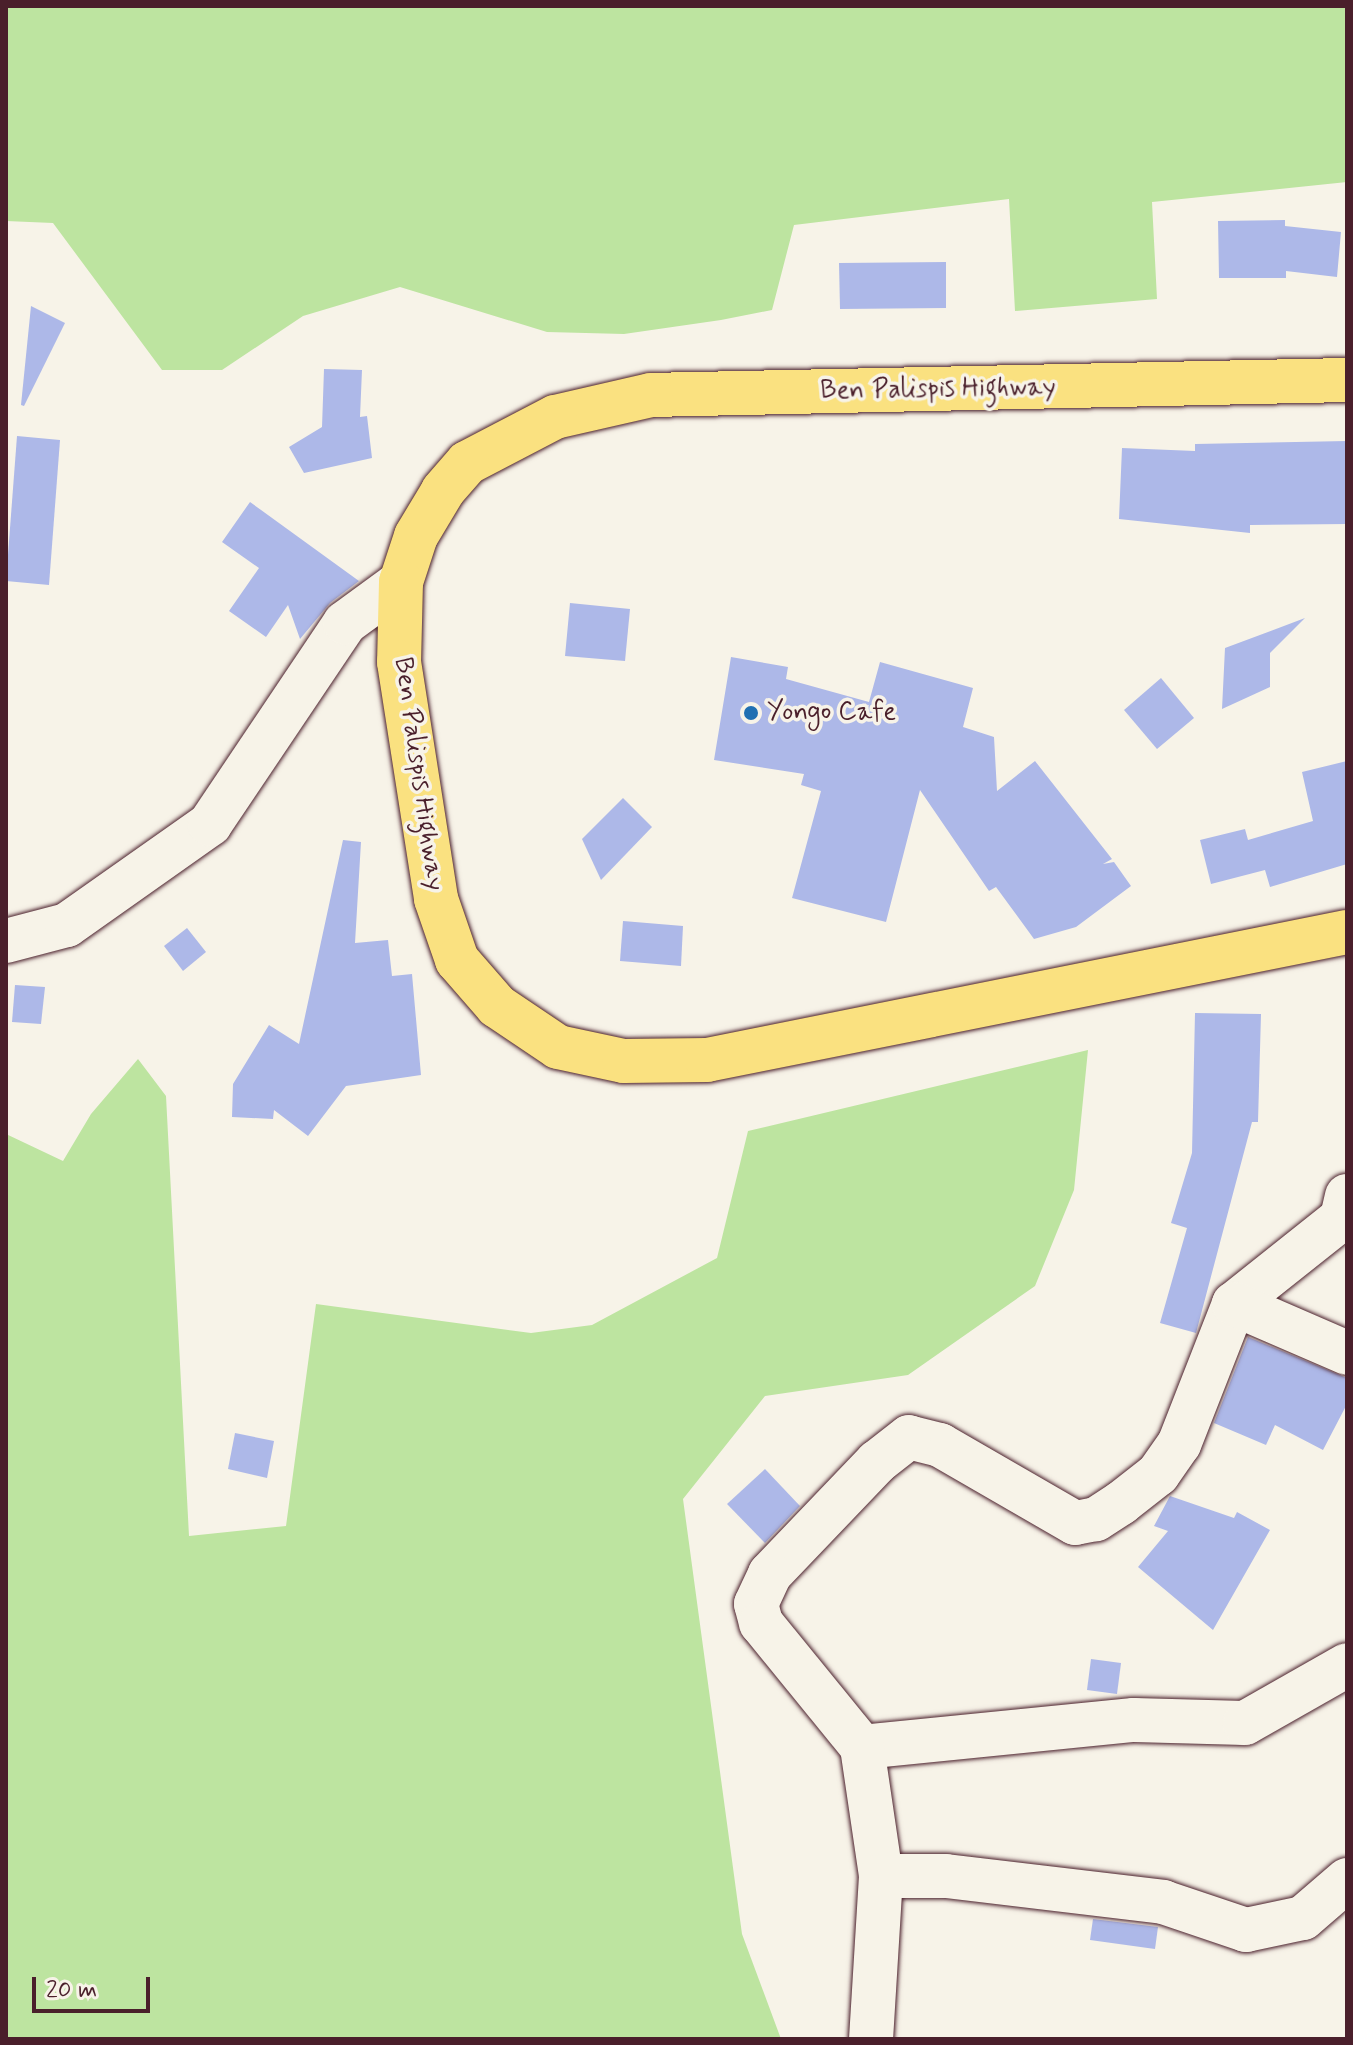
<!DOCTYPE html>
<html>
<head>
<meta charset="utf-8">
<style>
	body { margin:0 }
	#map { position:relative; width:1353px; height:2045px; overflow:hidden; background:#f7f3e8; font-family:Mynerve,sans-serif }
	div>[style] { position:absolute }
	.green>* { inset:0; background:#bde4a0 }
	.building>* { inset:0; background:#adb8e8 }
	.roads { filter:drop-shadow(0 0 2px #4a1f2b) drop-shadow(0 0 2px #4a1f2b) }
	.minor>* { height:44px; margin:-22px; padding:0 22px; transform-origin:22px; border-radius:22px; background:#f7f3e8 }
	.primary>* { height:44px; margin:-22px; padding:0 22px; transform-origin:22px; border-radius:22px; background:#fae180 }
	.dots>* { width:22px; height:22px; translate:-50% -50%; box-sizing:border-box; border:4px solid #f7f3e8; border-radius:50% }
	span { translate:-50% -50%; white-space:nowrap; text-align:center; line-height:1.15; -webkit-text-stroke:7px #f7f3e8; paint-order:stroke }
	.street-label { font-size:26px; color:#4a1f2b }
	.poi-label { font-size:26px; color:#4a1f2b }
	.left { translate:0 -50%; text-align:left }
	.frame { position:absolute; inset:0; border:8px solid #4a1f2b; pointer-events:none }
	.scale { position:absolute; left:32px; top:1977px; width:118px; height:36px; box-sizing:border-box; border:4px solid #4a1f2b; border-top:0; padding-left:10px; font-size:24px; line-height:28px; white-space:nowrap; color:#4a1f2b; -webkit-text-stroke:6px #f7f3e8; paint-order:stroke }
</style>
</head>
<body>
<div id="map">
	<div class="green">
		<i style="clip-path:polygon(6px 6px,1347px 6px,1347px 182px,1152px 202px,1157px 299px,1015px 311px,1009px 199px,794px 225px,772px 310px,721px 320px,624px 334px,547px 332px,400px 287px,303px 316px,222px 370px,162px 370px,53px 223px,6px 221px)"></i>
		<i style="clip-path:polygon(1088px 1050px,1074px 1190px,1035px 1286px,908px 1375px,765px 1396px,683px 1499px,742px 1934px,781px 2039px,6px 2039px,6px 1134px,63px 1161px,91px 1114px,138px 1059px,166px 1096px,189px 1536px,286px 1526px,316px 1304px,531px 1333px,592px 1325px,717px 1258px,748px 1131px)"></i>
	</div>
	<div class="building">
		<i style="clip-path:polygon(1285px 220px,1285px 226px,1341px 232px,1337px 277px,1286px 271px,1286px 278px,1219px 278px,1218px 221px)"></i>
		<i style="clip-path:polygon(946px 262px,946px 308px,840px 309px,839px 263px)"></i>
		<i style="clip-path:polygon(31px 306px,65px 323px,24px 406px,21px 405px)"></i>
		<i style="clip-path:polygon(324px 369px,362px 370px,360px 417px,367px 416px,372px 458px,304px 473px,289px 447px,322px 427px)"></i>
		<i style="clip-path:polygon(17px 436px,60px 440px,49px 585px,6px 581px)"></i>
		<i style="clip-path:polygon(1347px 441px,1347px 524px,1250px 525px,1250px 533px,1119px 519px,1122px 448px,1195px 451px,1195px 444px)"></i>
		<i style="clip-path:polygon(250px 502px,359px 581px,330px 603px,300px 639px,288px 605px,266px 637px,229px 611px,259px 568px,222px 542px)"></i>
		<i style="clip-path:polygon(570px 603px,630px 609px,625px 661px,565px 656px)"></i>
		<i style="clip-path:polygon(1305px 618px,1270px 653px,1270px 687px,1222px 709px,1225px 648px)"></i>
		<i style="clip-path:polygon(731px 657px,788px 667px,786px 679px,869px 702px,880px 662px,973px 688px,963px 727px,994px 737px,997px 791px,1035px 761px,1112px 859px,1103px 864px,1114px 862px,1131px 886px,1076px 927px,1034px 939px,996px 887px,989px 891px,920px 790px,886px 922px,792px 898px,821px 791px,801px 785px,804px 774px,714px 760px)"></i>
		<i style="clip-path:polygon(1161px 678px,1194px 718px,1157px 749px,1124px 710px)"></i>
		<i style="clip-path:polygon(1347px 761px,1347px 864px,1270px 887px,1265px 870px,1211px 884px,1200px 840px,1245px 829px,1248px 840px,1313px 821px,1302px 772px)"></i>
		<i style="clip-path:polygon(623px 798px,652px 827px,601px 880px,582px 839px)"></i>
		<i style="clip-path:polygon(343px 840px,361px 842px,355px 943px,388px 940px,392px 976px,412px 974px,421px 1075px,346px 1086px,308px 1136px,274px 1110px,273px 1119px,232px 1117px,233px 1084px,269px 1025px,299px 1044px)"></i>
		<i style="clip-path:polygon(623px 921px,683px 926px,681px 966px,620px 961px)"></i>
		<i style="clip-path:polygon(187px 928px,206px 952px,183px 971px,164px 946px)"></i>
		<i style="clip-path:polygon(15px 985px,45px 987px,41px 1024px,12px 1022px)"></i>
		<i style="clip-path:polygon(1195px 1013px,1261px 1014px,1258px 1122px,1252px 1122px,1196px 1333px,1160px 1323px,1187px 1228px,1171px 1223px,1192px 1153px)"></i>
		<i style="clip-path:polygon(1248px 1337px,1347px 1378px,1347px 1404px,1323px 1450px,1275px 1425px,1266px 1445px,1214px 1423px)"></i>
		<i style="clip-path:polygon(235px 1433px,274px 1441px,267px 1478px,228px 1469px)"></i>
		<i style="clip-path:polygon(765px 1469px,800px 1506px,765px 1543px,727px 1504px)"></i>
		<i style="clip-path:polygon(1170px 1496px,1234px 1518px,1237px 1512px,1270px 1530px,1213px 1630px,1138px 1567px,1168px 1531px,1154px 1526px)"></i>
		<i style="clip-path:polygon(1091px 1659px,1121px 1663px,1117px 1694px,1087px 1690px)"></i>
		<i style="clip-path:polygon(1093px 1919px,1158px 1927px,1155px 1949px,1090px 1940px)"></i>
	</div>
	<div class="roads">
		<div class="minor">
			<i style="left:6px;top:941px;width:63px;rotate:-14.7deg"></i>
			<i style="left:67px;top:925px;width:175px;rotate:-35.2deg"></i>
			<i style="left:210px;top:824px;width:242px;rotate:-56.1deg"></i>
			<i style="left:345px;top:623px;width:69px;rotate:-36.2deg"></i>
			<i style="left:1347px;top:1196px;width:23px;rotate:103deg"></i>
			<i style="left:1342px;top:1218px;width:138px;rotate:141.5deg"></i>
			<i style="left:1234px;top:1304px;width:150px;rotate:111.4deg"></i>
			<i style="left:1179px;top:1444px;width:37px;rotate:125deg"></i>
			<i style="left:1158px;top:1474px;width:47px;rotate:141.9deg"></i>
			<i style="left:1121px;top:1503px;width:30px;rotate:147deg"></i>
			<i style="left:1096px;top:1519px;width:21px;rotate:169deg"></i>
			<i style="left:1075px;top:1523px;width:156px;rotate:-150deg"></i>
			<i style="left:940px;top:1445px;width:32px;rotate:-166deg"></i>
			<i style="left:909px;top:1437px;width:41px;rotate:142deg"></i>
			<i style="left:877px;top:1462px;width:155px;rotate:133.7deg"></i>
			<i style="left:770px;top:1574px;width:33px;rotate:115deg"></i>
			<i style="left:756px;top:1604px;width:20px;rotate:75deg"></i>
			<i style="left:761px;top:1623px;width:160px;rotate:50.8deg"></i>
			<i style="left:862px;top:1747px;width:273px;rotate:-5.7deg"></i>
			<i style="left:1134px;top:1720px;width:111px;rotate:1.5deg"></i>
			<i style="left:1245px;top:1723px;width:117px;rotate:-29.6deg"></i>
			<i style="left:1234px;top:1304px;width:123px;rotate:23.4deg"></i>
			<i style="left:862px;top:1747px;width:130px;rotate:81.6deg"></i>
			<i style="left:881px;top:1876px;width:163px;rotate:93.5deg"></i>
			<i style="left:881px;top:1876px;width:65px"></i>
			<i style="left:946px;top:1876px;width:219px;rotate:6.8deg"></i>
			<i style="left:1163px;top:1902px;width:88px;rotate:18.6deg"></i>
			<i style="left:1246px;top:1930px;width:58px;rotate:-11.9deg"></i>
			<i style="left:1303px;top:1918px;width:58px;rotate:-40.8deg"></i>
		</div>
		<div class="primary">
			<i style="left:1347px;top:380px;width:696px;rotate:178.77deg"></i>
			<i style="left:651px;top:395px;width:98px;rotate:167.1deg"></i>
			<i style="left:555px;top:417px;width:99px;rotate:152.4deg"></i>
			<i style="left:467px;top:463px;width:37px;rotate:131deg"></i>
			<i style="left:443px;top:491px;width:52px;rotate:121deg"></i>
			<i style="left:416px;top:536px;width:48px;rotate:108.1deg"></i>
			<i style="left:401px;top:582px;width:80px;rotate:91.4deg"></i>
			<i style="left:399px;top:662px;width:240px;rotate:81.1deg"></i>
			<i style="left:436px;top:899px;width:65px;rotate:71deg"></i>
			<i style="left:457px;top:960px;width:61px;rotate:49deg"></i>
			<i style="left:497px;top:1006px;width:73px;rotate:33.9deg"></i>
			<i style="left:558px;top:1047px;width:67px;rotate:12deg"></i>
			<i style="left:624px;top:1061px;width:83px;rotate:-0.7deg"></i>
			<i style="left:707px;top:1060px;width:653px;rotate:-11.31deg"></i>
		</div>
	</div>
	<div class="dots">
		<i style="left:751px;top:713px;background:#1f6fb2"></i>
	</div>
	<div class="street-label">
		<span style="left:938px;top:390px;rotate:-1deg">Ben Palispis Highway</span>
		<span style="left:418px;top:774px;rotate:82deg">Ben Palispis Highway</span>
	</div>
	<div class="poi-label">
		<span class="left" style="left:767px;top:713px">Yongo Cafe</span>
	</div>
	<div class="frame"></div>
	<div class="scale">20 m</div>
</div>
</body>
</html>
